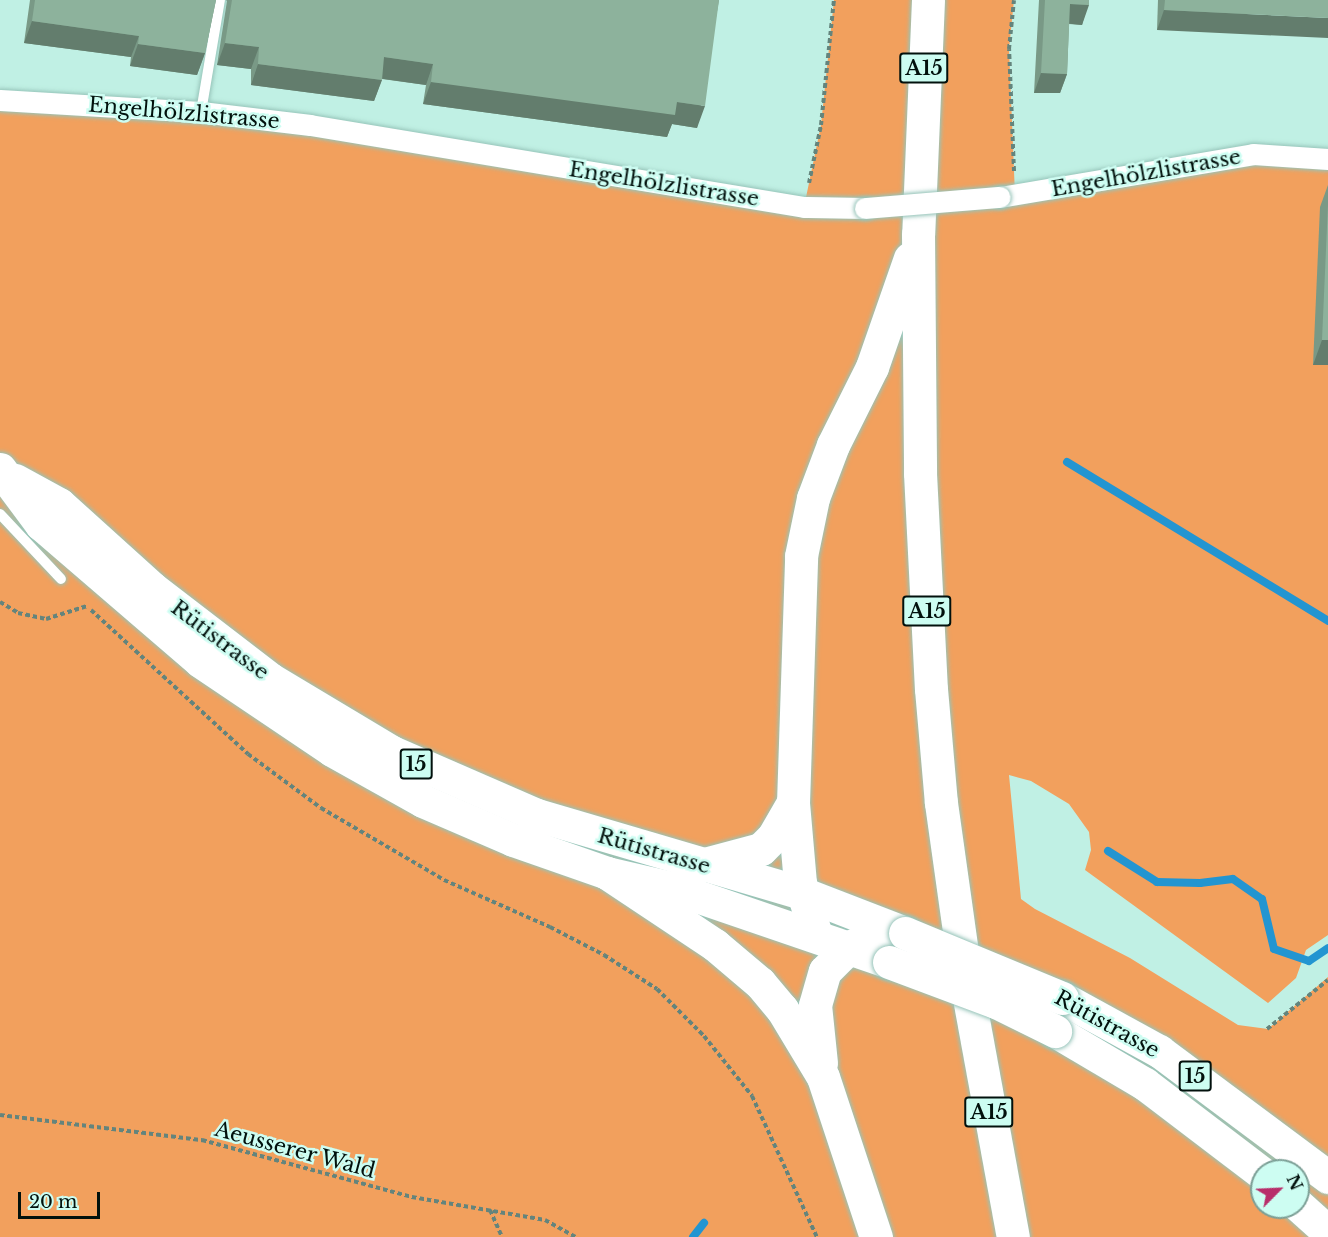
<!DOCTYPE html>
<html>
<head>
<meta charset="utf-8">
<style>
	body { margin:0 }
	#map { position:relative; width:1328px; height:1237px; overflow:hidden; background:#c0f0e4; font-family:"Libre Baskerville",serif }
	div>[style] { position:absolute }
	.green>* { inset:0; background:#f2a05d }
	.stream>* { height:8px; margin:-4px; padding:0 4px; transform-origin:4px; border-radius:4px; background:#2395d1 }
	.path>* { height:4px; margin-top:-2px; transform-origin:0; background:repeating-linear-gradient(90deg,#64847c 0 4.5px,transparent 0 7.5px) }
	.roads { filter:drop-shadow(0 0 2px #96c4b9) drop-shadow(0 0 2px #96c4b9) }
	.lane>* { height:10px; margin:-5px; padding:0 5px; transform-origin:5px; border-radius:5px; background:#fff }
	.street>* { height:21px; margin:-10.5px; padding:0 10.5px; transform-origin:10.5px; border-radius:10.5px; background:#fff }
	.primary>* { height:33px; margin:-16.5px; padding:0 16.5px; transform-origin:16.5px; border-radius:16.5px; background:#fff }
	.highway>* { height:33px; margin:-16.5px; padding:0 16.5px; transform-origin:16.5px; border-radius:16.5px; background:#fff }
	.bridges { filter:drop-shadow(0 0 2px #96c4b9) drop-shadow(0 0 2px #96c4b9) }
	.street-bridge>* { height:21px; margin:-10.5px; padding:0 10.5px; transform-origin:10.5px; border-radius:10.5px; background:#fff }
	.primary-bridge>* { height:33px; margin:-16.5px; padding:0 16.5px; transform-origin:16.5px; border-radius:16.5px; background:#fff }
	.wall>* { inset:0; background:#799986 }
	.shaded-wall>* { inset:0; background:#637d6d }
	.building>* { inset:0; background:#8db29c }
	span { translate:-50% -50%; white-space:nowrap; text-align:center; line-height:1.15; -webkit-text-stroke:5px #cdfdf2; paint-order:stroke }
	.shield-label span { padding:2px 4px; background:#cdfdf2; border:2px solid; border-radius:4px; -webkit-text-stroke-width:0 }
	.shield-label { font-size:20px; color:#02110d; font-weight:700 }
	.street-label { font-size:21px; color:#02110d }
	.north { position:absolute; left:1250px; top:1159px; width:60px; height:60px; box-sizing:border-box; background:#cdfdf2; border:2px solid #7c9f96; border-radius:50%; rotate:66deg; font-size:16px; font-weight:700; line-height:24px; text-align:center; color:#02110d }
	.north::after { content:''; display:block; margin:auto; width:21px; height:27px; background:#b82e6b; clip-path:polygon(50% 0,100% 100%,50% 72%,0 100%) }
	.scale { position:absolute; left:18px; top:1192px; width:82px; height:27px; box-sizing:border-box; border:3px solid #02110d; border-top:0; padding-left:8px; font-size:18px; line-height:21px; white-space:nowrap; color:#02110d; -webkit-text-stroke:4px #cdfdf2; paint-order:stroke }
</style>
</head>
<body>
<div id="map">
	<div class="green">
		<i style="clip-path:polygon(evenodd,834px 0,1014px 0,1009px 49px,1015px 195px,1253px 154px,1328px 159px,1328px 935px,1306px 950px,1296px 978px,1268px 1003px,1085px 870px,1091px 850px,1089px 832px,1069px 804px,1031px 781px,1009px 775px,1021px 899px,1035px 909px,1130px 958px,1238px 1025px,1268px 1029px,1328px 977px,1328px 1237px,0 1237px,0 100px,111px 105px,804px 207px,821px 125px,834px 0,1262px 1171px,1298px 1171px,1298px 1207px,1262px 1207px,1262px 1171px)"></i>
	</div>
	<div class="stream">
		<i style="left:1067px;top:462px;width:306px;rotate:31.3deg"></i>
		<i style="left:1108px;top:851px;width:58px;rotate:32.3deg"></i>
		<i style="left:1157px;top:882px;width:43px;rotate:1.3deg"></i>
		<i style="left:1200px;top:883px;width:33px;rotate:-7deg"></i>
		<i style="left:1233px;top:879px;width:35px;rotate:35deg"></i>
		<i style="left:1262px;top:899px;width:51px;rotate:76.5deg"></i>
		<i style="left:1274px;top:949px;width:37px;rotate:19deg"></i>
		<i style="left:1309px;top:961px;width:23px;rotate:-34deg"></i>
		<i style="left:693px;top:1237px;width:18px;rotate:-52deg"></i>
	</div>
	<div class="path">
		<i style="left:1014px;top:171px;width:122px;rotate:-92.3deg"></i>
		<i style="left:1009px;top:49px;width:49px;rotate:-84.2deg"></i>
		<i style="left:809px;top:183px;width:59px;rotate:-78.3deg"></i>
		<i style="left:821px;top:125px;width:126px;rotate:-84.1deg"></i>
		<i style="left:0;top:602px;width:21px;rotate:31deg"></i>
		<i style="left:18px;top:613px;width:29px;rotate:12deg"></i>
		<i style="left:46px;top:619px;width:43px;rotate:-17.6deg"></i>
		<i style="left:91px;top:610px;width:213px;rotate:42.5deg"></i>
		<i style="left:248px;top:754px;width:91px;rotate:36.5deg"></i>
		<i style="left:321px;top:808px;width:143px;rotate:30.3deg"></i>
		<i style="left:444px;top:880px;width:116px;rotate:23.9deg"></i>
		<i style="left:550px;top:927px;width:61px;rotate:27.4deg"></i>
		<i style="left:604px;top:955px;width:63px;rotate:32.7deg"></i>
		<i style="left:657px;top:989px;width:66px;rotate:45deg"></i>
		<i style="left:704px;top:1036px;width:77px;rotate:51.3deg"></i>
		<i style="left:752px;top:1096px;width:155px;rotate:65.3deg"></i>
		<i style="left:1267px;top:1029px;width:78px;rotate:-38.8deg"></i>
		<i style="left:0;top:1115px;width:204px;rotate:7.1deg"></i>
		<i style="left:202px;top:1140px;width:218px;rotate:15.2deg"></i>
		<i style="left:412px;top:1197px;width:135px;rotate:9.8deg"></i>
		<i style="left:545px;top:1220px;width:35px;rotate:29deg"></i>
		<i style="left:490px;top:1210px;width:30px;rotate:66deg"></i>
	</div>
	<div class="roads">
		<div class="lane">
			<i style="left:201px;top:112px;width:114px;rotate:-80.4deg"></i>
			<i style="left:0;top:514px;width:89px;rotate:46.8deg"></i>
		</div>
		<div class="street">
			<i style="left:0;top:100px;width:201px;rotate:3.4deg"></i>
			<i style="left:201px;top:112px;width:110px;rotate:6.8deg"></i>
			<i style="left:310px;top:125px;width:501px;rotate:9.42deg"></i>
			<i style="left:804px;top:207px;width:61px;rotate:0.9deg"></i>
			<i style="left:1000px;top:197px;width:257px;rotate:-9.6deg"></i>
			<i style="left:1253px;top:154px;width:75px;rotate:3.8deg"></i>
		</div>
		<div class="primary">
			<i style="left:0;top:469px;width:69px;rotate:53.3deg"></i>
			<i style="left:41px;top:524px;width:210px;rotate:40.7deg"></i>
			<i style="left:200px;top:661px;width:159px;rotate:34deg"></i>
			<i style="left:332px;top:750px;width:104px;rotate:29.3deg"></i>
			<i style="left:423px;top:801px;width:98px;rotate:23.4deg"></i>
			<i style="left:513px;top:840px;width:100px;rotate:19.3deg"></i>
			<i style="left:607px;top:873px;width:71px;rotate:13.1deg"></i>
			<i style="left:676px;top:889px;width:225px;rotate:18.9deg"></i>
			<i style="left:15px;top:480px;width:50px;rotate:28.6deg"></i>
			<i style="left:59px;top:504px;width:125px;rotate:42.1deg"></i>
			<i style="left:152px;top:588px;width:149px;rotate:37.6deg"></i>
			<i style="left:270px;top:679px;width:142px;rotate:30.9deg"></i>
			<i style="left:392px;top:752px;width:158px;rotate:23.5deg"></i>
			<i style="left:537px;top:815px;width:276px;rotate:16.4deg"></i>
			<i style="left:802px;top:893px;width:110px;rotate:21.2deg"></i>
			<i style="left:1062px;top:998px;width:111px;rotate:28.7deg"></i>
			<i style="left:1159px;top:1051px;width:211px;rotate:36.7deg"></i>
			<i style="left:1055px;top:1031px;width:104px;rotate:30.5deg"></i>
			<i style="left:1145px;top:1084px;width:147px;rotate:37.3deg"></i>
			<i style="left:1298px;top:1205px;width:40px;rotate:42deg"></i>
		</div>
		<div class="highway">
			<i style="left:928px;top:0;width:234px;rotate:92.4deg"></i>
			<i style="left:918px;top:234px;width:239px;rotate:89.5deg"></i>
			<i style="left:920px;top:473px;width:216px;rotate:87.1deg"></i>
			<i style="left:931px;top:689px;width:114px;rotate:85deg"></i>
			<i style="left:941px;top:803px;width:186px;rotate:82deg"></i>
			<i style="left:967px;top:987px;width:254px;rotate:79.6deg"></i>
			<i style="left:701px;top:865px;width:62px;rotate:-14.9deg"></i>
			<i style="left:761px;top:849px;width:17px;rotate:-45deg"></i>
			<i style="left:773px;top:837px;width:39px;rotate:-60deg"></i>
			<i style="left:607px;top:873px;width:130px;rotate:33.7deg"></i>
			<i style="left:715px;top:945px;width:59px;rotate:40.2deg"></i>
			<i style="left:760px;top:983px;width:34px;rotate:50deg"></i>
			<i style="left:782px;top:1009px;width:79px;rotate:58.9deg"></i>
			<i style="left:823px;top:1077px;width:169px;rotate:71.7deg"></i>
			<i style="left:816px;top:935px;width:54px;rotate:-107.1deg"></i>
			<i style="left:800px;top:883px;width:80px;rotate:-95deg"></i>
			<i style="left:793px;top:803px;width:247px;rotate:-88.1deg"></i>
			<i style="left:801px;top:556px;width:59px;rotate:-78.3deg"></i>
			<i style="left:813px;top:498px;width:57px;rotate:-69.3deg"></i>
			<i style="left:833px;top:445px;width:87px;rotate:-63.4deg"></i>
			<i style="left:872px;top:367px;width:115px;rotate:-70.8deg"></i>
			<i style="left:821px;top:1063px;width:58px;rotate:-95.9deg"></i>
			<i style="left:815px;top:1005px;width:35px;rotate:-74deg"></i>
			<i style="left:825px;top:971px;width:34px;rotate:-45deg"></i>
			<i style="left:849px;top:947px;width:25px;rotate:-23deg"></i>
			<i style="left:872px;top:937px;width:33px;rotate:-7deg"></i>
		</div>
	</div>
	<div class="bridges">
		<div class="street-bridge">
			<i style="left:865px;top:208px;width:135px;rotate:-4.7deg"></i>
		</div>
		<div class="primary-bridge">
			<i style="left:905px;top:933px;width:170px;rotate:22.5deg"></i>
			<i style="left:889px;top:962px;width:114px;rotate:20.5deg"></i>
			<i style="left:996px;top:1002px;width:66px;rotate:26.2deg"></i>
		</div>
	</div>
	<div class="wall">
		<i style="clip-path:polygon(30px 0,216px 0,205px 53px,197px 75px,130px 66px,131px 57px,24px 43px)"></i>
		<i style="clip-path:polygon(226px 0,719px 0,697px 128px,672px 124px,667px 137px,423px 104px,426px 85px,382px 79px,374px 101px,251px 85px,251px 69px,217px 65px,227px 1px)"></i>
		<i style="clip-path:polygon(1039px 0,1089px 0,1082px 25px,1069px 24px,1067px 74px,1060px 93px,1034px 93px)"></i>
		<i style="clip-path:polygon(1158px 0,1328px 0,1157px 30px)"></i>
		<i style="clip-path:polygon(1328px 185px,1328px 365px,1313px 365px,1320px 207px)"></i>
	</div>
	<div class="shaded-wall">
		<i style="clip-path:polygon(1070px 4px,1089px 5px,1082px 25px,1063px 23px)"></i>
		<i style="clip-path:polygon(1164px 10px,1328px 18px,1328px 38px,1157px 30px)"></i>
		<i style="clip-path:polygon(32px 21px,139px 36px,131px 57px,24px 43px)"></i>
		<i style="clip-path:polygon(225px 43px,259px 47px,251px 69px,217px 65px)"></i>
		<i style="clip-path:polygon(138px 44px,205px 53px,197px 75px,130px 66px)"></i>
		<i style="clip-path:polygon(384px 57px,433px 64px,426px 85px,377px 78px)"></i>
		<i style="clip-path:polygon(258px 64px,382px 80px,374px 101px,251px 85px)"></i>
		<i style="clip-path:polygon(1041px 73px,1067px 74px,1060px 93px,1034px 93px)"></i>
		<i style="clip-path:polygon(431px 82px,677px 102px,705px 106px,697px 128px,672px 124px,667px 137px,423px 104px)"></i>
		<i style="clip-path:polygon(1322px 340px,1328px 340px,1328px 365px,1313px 365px)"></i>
	</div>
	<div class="building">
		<i style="clip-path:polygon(35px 0,216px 0,205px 53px,138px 44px,139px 36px,32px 21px)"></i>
		<i style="clip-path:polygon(232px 0,719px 0,705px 106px,677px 102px,675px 115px,431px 82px,433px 64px,384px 57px,382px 80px,258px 64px,259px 47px,225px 43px)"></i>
		<i style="clip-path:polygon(1045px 0,1089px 0,1089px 5px,1070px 4px,1067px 74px,1041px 73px)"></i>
		<i style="clip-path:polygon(1165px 0,1328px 0,1328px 18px,1164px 10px)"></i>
		<i style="clip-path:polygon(1328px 204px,1328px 340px,1322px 340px)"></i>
	</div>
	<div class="shield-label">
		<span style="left:924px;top:68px">A15</span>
		<span style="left:927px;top:611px">A15</span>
		<span style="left:416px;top:764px">15</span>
		<span style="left:1195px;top:1076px">15</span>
		<span style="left:989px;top:1112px">A15</span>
	</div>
	<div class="street-label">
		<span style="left:184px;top:113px;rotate:5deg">Engelhölzlistrasse</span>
		<span style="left:1146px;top:173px;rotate:-10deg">Engelhölzlistrasse</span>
		<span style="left:664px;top:184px;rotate:9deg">Engelhölzlistrasse</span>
		<span style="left:220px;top:640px;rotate:37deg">Rütistrasse</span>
		<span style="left:654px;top:851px;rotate:16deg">Rütistrasse</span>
		<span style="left:1107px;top:1024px;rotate:29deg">Rütistrasse</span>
		<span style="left:295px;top:1150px;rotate:15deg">Aeusserer Wald</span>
	</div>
	<div class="north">N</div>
	<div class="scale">20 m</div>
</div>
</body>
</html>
